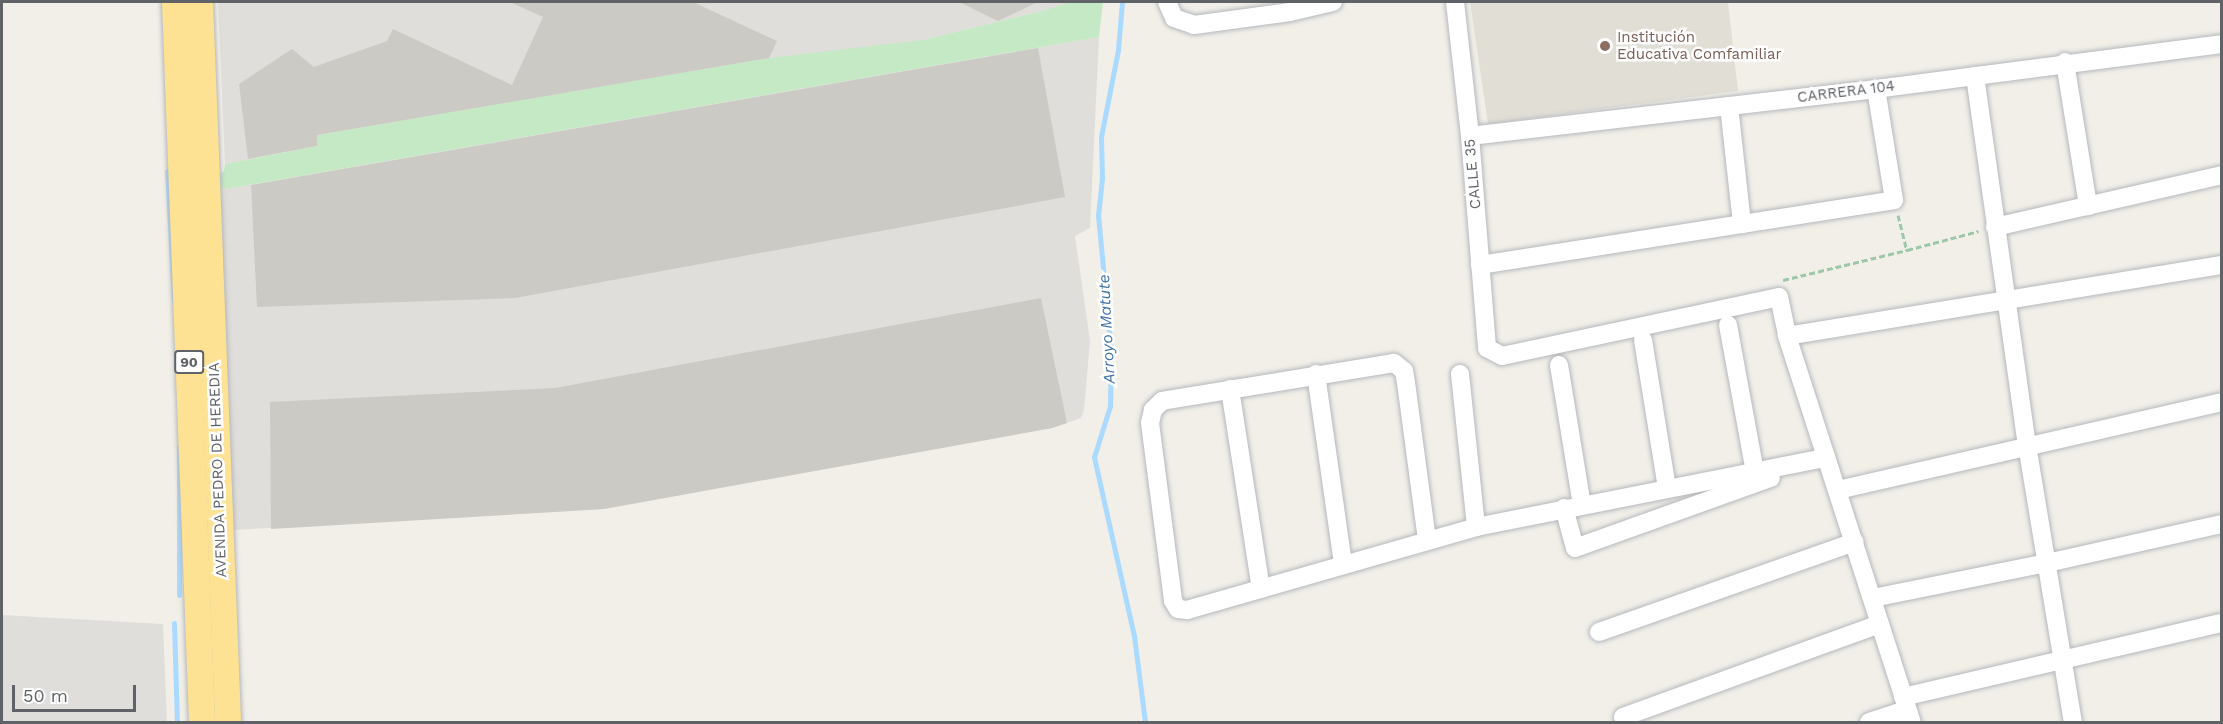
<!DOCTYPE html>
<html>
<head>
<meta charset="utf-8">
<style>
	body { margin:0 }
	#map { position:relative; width:2223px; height:724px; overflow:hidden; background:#f1efe8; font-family:"Work Sans",sans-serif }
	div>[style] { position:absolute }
	.industrial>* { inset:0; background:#e0deda }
	.education>* { inset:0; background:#e1ded6 }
	.green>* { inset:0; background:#c5e8c5 }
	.stream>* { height:5px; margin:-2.5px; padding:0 2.5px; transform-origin:2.5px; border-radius:2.5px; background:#aadaff }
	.building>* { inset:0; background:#cccac5 }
	.path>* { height:3px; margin-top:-1.5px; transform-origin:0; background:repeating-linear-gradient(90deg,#9cc7a9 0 6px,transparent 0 9px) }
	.roads { filter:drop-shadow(0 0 2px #b5b8bc) drop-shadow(0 0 2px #b5b8bc) }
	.minor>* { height:18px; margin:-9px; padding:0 9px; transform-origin:9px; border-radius:9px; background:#fff }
	.highway>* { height:26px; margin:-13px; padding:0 13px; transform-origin:13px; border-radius:13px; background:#fde293 }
	.dots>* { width:16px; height:16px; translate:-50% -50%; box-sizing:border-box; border:3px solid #fff; border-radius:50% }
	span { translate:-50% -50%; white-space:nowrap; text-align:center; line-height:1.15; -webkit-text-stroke:5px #fff; paint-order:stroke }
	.shield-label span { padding:2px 4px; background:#fff; border:2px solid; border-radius:4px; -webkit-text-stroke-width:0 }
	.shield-label { font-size:14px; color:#5f6368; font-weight:700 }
	.education-label { font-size:15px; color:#785e54 }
	.left { translate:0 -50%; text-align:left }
	.street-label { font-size:15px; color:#5f6368 }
	.water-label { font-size:16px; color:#4174aa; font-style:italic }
	.frame { position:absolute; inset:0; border:3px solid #5f6368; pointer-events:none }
	.scale { position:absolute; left:12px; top:685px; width:124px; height:27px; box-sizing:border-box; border:3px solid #5f6368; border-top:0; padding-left:8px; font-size:18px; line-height:21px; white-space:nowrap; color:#5f6368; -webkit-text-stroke:4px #fff; paint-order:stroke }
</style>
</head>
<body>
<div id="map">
	<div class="industrial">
		<i style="clip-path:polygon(218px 2px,1070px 2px,1042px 11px,923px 40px,317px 135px,317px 146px,225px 164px)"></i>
		<i style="clip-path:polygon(1099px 37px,1090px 228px,1075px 236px,1090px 341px,1084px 410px,1081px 418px,1052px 428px,604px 509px,232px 530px,219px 190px)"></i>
		<i style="clip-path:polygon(2px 615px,163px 624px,167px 722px,2px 722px)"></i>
	</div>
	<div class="education">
		<i style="clip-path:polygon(1470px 2px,1728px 2px,1738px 91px,1488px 124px)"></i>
	</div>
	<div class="green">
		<i style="clip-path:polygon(1070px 2px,1103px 2px,1099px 37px,219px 190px,218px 175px,224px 171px,225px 164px,317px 146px,317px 135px,769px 58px,923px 40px,1042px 11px)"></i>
	</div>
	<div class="stream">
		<i style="left:1122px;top:2px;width:48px;rotate:94.8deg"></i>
		<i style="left:1118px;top:50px;width:89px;rotate:101.1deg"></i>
		<i style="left:1101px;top:137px;width:41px;rotate:88.6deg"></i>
		<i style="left:1102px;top:178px;width:37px;rotate:96deg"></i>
		<i style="left:1098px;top:215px;width:138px;rotate:84.6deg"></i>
		<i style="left:1111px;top:352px;width:54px;rotate:91.1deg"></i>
		<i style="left:1110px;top:406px;width:53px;rotate:107.4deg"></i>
		<i style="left:1094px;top:457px;width:183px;rotate:77.4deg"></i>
		<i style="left:1134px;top:636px;width:87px;rotate:82.7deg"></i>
		<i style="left:167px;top:171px;width:129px;rotate:86.9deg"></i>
		<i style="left:179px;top:595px;width:148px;rotate:-90deg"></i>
		<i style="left:174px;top:623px;width:99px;rotate:88.3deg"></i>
	</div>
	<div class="building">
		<i style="clip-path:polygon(510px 2px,693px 2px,777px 41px,769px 58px,317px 135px,317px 146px,248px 159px,239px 84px,292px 49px,314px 67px,387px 41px,393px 29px,512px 85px,543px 17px)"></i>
		<i style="clip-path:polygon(959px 2px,1038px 2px,998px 21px)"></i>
		<i style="clip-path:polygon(1038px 48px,1065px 197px,515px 298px,257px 307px,251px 185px)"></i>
		<i style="clip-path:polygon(1041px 298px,1067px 423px,1052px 428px,604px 509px,271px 529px,270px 402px,555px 388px)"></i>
	</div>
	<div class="path">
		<i style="left:1898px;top:215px;width:36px;rotate:76deg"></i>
		<i style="left:1907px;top:250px;width:74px;rotate:-14.8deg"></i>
		<i style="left:1783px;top:280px;width:128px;rotate:-13.6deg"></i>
	</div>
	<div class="roads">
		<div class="minor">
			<i style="left:1167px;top:2px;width:17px;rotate:66deg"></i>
			<i style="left:1174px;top:18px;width:21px;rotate:19deg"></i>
			<i style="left:1194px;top:25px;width:97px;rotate:-7.7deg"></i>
			<i style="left:1290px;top:12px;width:44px;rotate:-13.1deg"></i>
			<i style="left:1455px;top:2px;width:135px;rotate:83.6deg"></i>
			<i style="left:1470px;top:136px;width:213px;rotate:85.4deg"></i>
			<i style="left:1487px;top:348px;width:17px;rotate:28deg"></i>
			<i style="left:1502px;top:356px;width:283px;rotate:-12deg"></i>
			<i style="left:1779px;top:297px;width:40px;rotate:78deg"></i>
			<i style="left:1787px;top:336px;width:406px;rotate:72.1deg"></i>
			<i style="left:2065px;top:62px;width:146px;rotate:80.9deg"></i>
			<i style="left:1975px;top:76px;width:373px;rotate:82deg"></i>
			<i style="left:2027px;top:445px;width:281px;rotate:80.6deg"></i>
			<i style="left:1729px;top:106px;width:119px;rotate:83.7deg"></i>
			<i style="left:1470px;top:136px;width:409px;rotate:-6.6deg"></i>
			<i style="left:1876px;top:89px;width:349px;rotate:-7.4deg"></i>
			<i style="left:1995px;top:227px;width:233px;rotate:-12.9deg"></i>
			<i style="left:1480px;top:265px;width:419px;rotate:-8.9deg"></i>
			<i style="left:1894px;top:200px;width:112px;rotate:-99.2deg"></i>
			<i style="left:1728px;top:325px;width:149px;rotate:79.6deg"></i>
			<i style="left:1787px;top:336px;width:441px;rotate:-9.3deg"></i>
			<i style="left:1643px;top:340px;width:150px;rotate:80.8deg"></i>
			<i style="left:1559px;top:365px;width:142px;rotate:80.7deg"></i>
			<i style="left:1316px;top:374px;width:191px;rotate:81.9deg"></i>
			<i style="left:1460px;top:374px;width:154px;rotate:84deg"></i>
			<i style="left:1230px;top:389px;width:202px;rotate:81.2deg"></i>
			<i style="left:1838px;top:490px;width:394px;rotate:-12.9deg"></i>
			<i style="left:1564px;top:508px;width:41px;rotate:74.6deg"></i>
			<i style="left:1575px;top:548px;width:208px;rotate:-19.7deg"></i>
			<i style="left:1427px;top:540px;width:158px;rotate:-97.6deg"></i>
			<i style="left:1406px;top:383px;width:12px;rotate:-99deg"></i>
			<i style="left:1404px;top:371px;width:13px;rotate:-141deg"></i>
			<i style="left:1394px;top:363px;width:235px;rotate:170.7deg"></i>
			<i style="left:1162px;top:401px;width:13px;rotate:135deg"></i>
			<i style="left:1153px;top:410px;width:13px;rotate:103deg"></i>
			<i style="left:1150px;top:423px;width:179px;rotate:82.6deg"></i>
			<i style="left:1173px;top:601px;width:9px;rotate:58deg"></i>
			<i style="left:1178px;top:609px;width:9px;rotate:6deg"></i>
			<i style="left:1187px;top:610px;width:301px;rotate:-16deg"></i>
			<i style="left:1476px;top:527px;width:357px;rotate:-11.2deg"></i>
			<i style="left:1873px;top:598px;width:177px;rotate:-11.4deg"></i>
			<i style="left:2047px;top:563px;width:179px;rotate:-12.6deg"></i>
			<i style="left:1599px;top:632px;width:271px;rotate:-19.4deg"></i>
			<i style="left:1903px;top:697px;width:327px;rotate:-13.1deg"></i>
			<i style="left:1623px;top:717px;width:273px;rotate:-19.9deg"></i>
			<i style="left:1869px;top:722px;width:40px;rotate:-18deg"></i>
		</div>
		<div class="highway">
			<i style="left:175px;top:2px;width:721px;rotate:87.85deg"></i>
			<i style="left:200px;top:2px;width:721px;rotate:87.77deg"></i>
		</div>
	</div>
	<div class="dots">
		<i style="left:1605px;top:46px;background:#8d6e63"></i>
	</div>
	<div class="shield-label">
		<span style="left:189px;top:362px">90</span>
	</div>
	<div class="education-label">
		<span class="left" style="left:1617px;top:46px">Institución<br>Educativa Comfamiliar</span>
	</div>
	<div class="street-label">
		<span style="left:1846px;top:92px;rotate:-7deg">CARRERA 104</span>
		<span style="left:1473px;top:174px;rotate:-95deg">CALLE 35</span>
		<span style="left:218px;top:470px;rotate:-92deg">AVENIDA PEDRO DE HEREDIA</span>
	</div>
	<div class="water-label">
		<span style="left:1107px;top:329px;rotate:-93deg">Arroyo Matute</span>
	</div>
	<div class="frame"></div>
	<div class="scale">50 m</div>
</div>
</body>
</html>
